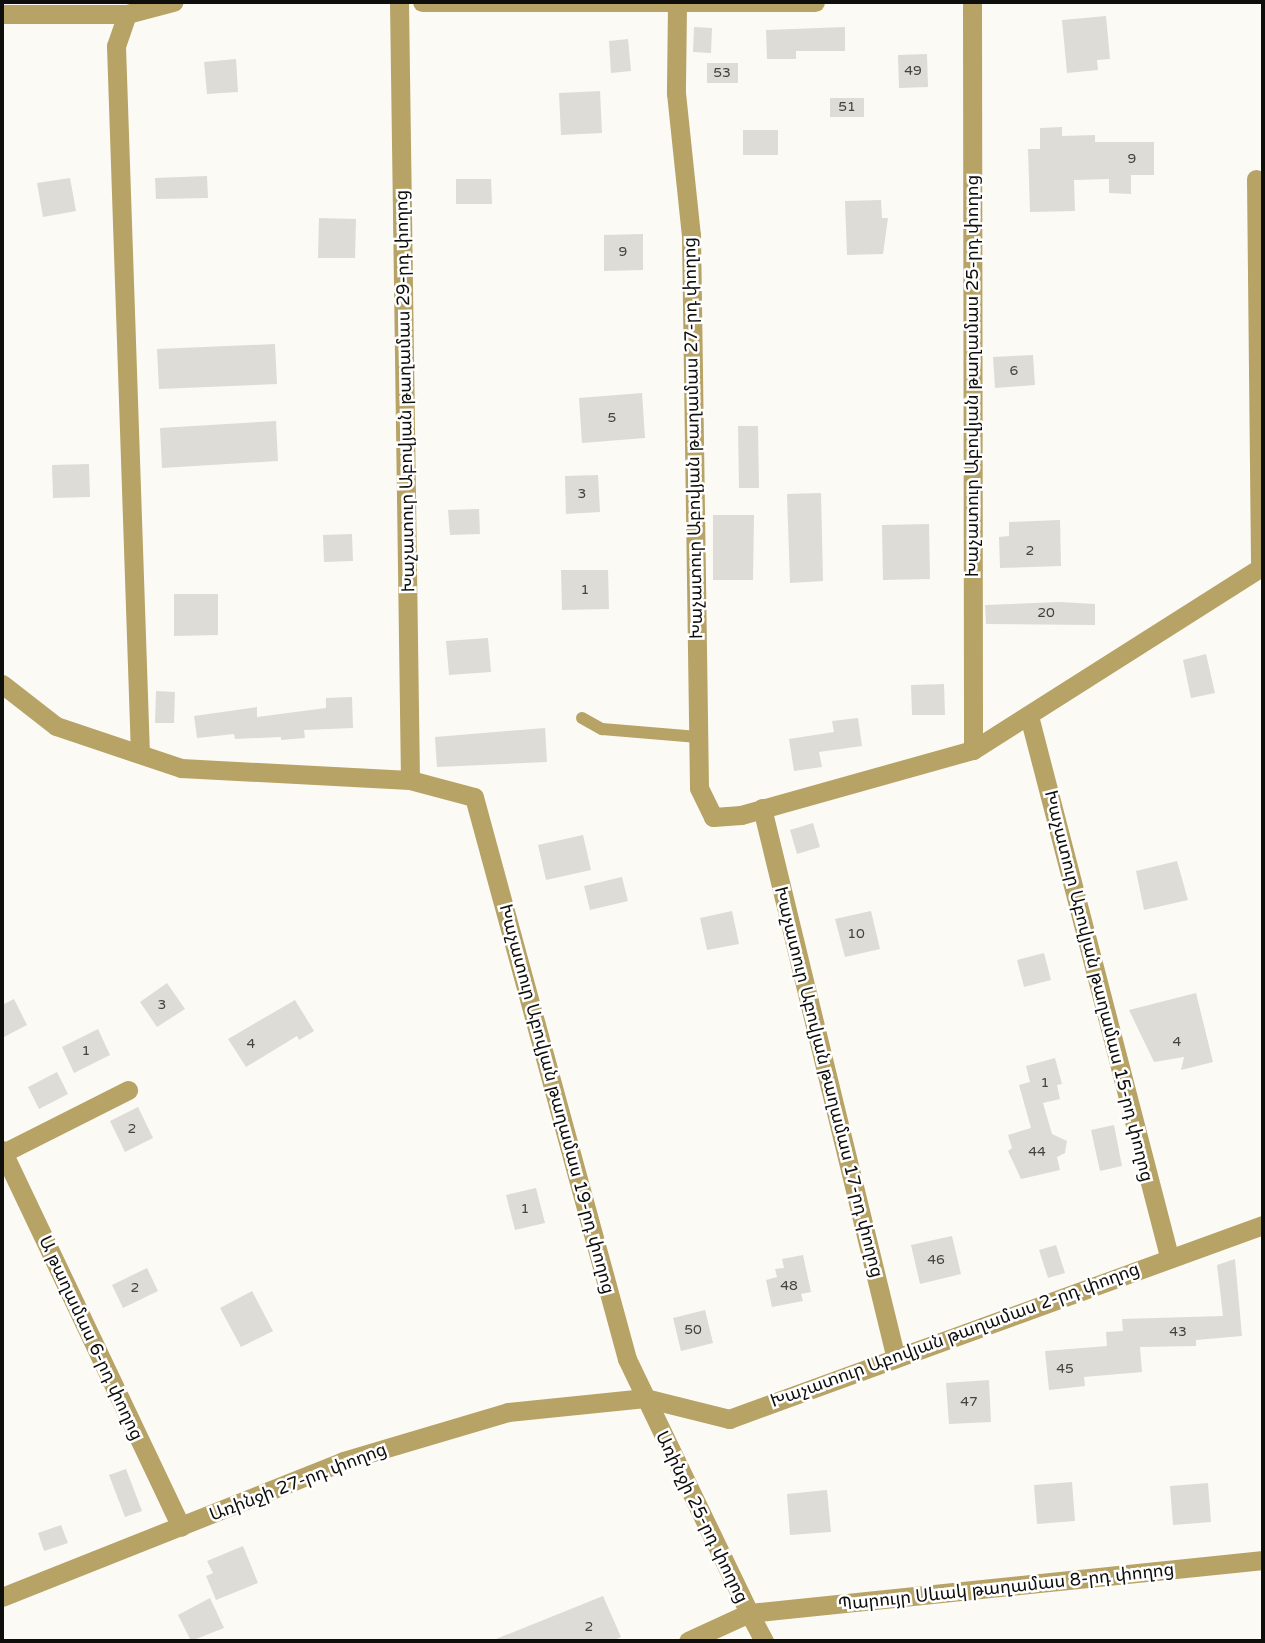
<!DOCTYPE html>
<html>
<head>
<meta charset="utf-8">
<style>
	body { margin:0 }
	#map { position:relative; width:1265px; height:1643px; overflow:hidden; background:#fcfaf4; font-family:"Varela Round","Noto Sans Armenian",sans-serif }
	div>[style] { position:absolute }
	.building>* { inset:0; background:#dedcd7 }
	.service>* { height:12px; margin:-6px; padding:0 6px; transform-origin:6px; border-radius:6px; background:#b7a366 }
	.minor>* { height:19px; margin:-9.5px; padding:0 9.5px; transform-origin:9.5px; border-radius:9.5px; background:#b7a366 }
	span { translate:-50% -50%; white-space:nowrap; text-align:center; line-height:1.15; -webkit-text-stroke:5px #fff; paint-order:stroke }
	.number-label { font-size:14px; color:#42423f }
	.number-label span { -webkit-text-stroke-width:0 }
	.street-label { font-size:18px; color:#0e0e0c }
	.frame { position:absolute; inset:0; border:4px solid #0e0e0c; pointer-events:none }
</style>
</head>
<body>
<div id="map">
	<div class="building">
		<i style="clip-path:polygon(1106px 16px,1110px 59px,1097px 60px,1098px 70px,1067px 73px,1062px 20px)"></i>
		<i style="clip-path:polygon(694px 27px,712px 28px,711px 53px,693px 52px)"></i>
		<i style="clip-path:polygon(845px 27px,845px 51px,796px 51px,796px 59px,767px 59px,766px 30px)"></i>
		<i style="clip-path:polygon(628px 39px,631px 71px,611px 73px,609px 41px)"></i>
		<i style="clip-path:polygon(927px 54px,928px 87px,899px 88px,898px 55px)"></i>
		<i style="clip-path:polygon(236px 59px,238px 92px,207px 94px,204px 62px)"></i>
		<i style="clip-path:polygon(707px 63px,738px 63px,738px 83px,707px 83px)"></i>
		<i style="clip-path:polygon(600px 91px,602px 133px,561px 135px,559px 93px)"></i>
		<i style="clip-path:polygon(830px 98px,864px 98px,864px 117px,830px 117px)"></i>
		<i style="clip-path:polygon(1062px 127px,1062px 136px,1095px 135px,1095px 142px,1154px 142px,1154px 175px,1131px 175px,1131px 194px,1109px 193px,1109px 179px,1074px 180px,1075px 211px,1030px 212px,1028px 149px,1040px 149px,1040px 128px)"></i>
		<i style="clip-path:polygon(743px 130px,778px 130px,778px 155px,743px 155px)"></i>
		<i style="clip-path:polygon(207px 176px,208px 198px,156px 199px,155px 178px)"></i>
		<i style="clip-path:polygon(70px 178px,76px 211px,43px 217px,37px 183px)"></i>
		<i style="clip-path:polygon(456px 179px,491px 179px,492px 204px,456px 204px)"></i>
		<i style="clip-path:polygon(881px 200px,882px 218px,888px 218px,883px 254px,847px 255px,845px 201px)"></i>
		<i style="clip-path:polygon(319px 218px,356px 219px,355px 258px,318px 258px)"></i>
		<i style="clip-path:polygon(643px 234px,643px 270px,604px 271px,604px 235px)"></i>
		<i style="clip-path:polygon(275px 344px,277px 384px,159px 389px,157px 349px)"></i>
		<i style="clip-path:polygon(1033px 355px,1035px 385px,995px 388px,993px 357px)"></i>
		<i style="clip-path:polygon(642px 393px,645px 438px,582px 443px,579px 398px)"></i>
		<i style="clip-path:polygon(276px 421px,278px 461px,162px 468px,160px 428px)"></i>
		<i style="clip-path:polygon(738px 426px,758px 426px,759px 488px,739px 488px)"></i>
		<i style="clip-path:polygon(89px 464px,90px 497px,53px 498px,52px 465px)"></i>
		<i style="clip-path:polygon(598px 475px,600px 512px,566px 514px,565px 476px)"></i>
		<i style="clip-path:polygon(821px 493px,823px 581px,790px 583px,787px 494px)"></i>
		<i style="clip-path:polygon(479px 509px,480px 534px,450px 535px,448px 510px)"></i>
		<i style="clip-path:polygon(713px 515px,754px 515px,753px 580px,713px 580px)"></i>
		<i style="clip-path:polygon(1060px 520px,1061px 566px,1000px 568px,999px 537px,1009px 536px,1009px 522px)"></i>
		<i style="clip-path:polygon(929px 524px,930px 579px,883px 580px,882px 525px)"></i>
		<i style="clip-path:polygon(352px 534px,353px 561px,324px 562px,323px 535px)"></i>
		<i style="clip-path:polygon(561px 570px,608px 570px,609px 609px,562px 610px)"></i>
		<i style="clip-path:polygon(174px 594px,218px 594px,218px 635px,174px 636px)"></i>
		<i style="clip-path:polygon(1059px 602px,1095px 604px,1095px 625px,986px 624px,985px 605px)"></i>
		<i style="clip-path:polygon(488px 638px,491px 672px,449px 675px,446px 641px)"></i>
		<i style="clip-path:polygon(1206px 654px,1215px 693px,1191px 698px,1183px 660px)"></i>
		<i style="clip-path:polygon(944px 684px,945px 715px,912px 715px,911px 685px)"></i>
		<i style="clip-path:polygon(156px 691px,175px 692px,174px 723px,155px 723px)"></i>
		<i style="clip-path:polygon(352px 697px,353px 728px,304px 730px,305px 738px,281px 740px,281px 737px,235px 739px,234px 734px,197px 738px,194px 716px,257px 707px,257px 717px,326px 708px,326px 698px)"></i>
		<i style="clip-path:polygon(858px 718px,862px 746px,819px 752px,822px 767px,794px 771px,789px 739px,834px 732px,832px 721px)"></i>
		<i style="clip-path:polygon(545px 728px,547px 762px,437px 767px,435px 737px)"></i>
		<i style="clip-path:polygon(813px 823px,820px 847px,797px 854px,790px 830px)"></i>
		<i style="clip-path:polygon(583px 835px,591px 870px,546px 880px,538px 845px)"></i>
		<i style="clip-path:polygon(1177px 861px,1188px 900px,1144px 910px,1136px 871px)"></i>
		<i style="clip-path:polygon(622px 877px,628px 901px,590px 910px,584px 886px)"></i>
		<i style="clip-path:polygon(732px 911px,739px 944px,707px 950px,700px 918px)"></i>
		<i style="clip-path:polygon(871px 911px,880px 949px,845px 957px,835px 919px)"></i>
		<i style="clip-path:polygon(1044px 953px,1051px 980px,1024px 987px,1017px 960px)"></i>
		<i style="clip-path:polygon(167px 983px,185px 1009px,157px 1027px,140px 1002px)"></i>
		<i style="clip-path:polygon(1196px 993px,1213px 1062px,1181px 1070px,1184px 1057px,1154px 1062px,1129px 1010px)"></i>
		<i style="clip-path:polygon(14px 999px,27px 1025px,2px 1038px,2px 1005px)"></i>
		<i style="clip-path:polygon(295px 1000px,314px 1031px,299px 1040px,297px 1036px,246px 1067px,228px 1039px)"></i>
		<i style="clip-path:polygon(98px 1029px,110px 1055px,74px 1073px,62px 1047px)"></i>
		<i style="clip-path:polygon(1055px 1058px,1062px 1084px,1057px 1085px,1060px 1099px,1043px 1103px,1052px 1134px,1067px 1141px,1065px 1153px,1057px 1157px,1060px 1170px,1021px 1179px,1008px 1151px,1012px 1148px,1008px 1135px,1031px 1128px,1019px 1085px,1030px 1082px,1026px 1066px)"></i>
		<i style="clip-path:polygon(57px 1072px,68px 1094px,39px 1109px,28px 1087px)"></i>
		<i style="clip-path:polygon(138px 1107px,153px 1138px,125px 1152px,110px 1121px)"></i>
		<i style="clip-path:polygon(1114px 1125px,1122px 1166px,1100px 1171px,1091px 1130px)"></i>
		<i style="clip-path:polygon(536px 1188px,545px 1223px,515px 1230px,506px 1195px)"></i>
		<i style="clip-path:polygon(952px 1236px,961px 1274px,920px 1284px,911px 1245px)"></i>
		<i style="clip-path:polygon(1056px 1245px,1065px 1273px,1048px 1278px,1039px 1250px)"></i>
		<i style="clip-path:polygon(803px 1255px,811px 1292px,801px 1294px,803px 1301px,772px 1307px,766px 1280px,777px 1277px,775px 1269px,784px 1268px,782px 1259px)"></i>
		<i style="clip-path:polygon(1235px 1259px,1242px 1336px,1196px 1340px,1196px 1346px,1140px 1347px,1142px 1372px,1084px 1377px,1085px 1386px,1049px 1390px,1045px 1351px,1107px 1346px,1106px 1332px,1123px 1331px,1122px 1319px,1223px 1316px,1217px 1265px)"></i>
		<i style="clip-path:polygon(147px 1268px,158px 1291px,123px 1308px,112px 1285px)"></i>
		<i style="clip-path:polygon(252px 1291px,273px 1331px,241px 1347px,220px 1308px)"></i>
		<i style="clip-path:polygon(705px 1310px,713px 1343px,681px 1351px,673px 1318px)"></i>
		<i style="clip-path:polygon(989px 1380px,991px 1422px,949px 1424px,946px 1383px)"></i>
		<i style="clip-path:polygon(126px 1469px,142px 1511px,125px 1517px,109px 1475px)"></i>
		<i style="clip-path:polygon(1072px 1482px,1075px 1521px,1037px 1524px,1034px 1485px)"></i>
		<i style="clip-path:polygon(1208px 1483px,1211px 1522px,1173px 1525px,1170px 1486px)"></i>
		<i style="clip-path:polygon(827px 1490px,831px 1532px,790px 1535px,787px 1494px)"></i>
		<i style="clip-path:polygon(61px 1525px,68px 1543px,44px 1551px,38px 1533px)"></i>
		<i style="clip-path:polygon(243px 1546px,258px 1583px,216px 1600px,206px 1576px,213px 1573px,207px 1561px)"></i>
		<i style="clip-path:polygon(603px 1596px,621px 1637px,612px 1641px,491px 1641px)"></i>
		<i style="clip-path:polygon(210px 1598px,224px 1628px,191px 1641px,178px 1615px)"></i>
	</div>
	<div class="service">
		<i style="left:582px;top:718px;width:23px;rotate:29deg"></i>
		<i style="left:602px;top:729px;width:96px;rotate:4.8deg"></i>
	</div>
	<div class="minor">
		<i style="left:399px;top:2px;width:778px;rotate:89.19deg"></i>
		<i style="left:422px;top:2px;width:393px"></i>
		<i style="left:972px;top:2px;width:748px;rotate:89.92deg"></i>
		<i style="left:677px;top:5px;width:88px;rotate:90.7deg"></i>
		<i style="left:676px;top:93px;width:143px;rotate:84deg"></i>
		<i style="left:691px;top:235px;width:553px;rotate:89.17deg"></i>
		<i style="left:699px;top:788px;width:32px;rotate:64deg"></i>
		<i style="left:713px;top:817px;width:28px;rotate:-4deg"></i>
		<i style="left:741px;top:815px;width:241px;rotate:-15.7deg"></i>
		<i style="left:973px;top:750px;width:343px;rotate:-32.4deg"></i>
		<i style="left:2px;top:14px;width:125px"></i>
		<i style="left:127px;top:14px;width:48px;rotate:-14.6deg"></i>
		<i style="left:127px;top:14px;width:34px;rotate:109deg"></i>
		<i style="left:116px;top:46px;width:708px;rotate:88.06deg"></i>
		<i style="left:1256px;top:179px;width:387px;rotate:89.4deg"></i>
		<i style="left:2px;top:684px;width:68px;rotate:37.9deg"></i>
		<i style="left:56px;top:726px;width:132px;rotate:18.6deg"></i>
		<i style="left:181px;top:768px;width:229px;rotate:3deg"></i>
		<i style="left:410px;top:780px;width:66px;rotate:14.9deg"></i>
		<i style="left:474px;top:797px;width:582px;rotate:74.77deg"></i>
		<i style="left:627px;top:1359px;width:282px;rotate:64.3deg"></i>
		<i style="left:749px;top:1613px;width:67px;rotate:155.3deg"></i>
		<i style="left:1029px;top:716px;width:558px;rotate:75.47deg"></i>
		<i style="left:762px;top:808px;width:563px;rotate:76.33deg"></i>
		<i style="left:2px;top:1150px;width:417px;rotate:64.6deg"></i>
		<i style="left:3px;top:1153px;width:140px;rotate:-26.7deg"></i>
		<i style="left:2px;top:1597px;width:367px;rotate:-21.7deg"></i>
		<i style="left:343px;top:1461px;width:172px;rotate:-16.5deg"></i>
		<i style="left:508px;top:1412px;width:138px;rotate:-5.8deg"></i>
		<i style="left:645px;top:1398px;width:87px;rotate:14deg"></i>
		<i style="left:729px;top:1419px;width:568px;rotate:-19.97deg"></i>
		<i style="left:764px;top:1641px;width:32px;rotate:-118deg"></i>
		<i style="left:749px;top:1613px;width:517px;rotate:-5.89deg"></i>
	</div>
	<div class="number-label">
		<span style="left:913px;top:71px">49</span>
		<span style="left:722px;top:73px">53</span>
		<span style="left:847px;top:107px">51</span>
		<span style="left:1132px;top:159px">9</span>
		<span style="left:623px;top:252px">9</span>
		<span style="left:1014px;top:371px">6</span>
		<span style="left:612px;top:418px">5</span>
		<span style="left:582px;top:494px">3</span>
		<span style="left:1030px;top:551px">2</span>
		<span style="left:585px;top:590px">1</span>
		<span style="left:1046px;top:613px">20</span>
		<span style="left:856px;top:934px">10</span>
		<span style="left:162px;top:1005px">3</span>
		<span style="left:1177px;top:1042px">4</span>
		<span style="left:251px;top:1044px">4</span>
		<span style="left:86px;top:1051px">1</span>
		<span style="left:1045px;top:1083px">1</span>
		<span style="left:132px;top:1129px">2</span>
		<span style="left:1037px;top:1152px">44</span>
		<span style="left:525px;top:1209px">1</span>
		<span style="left:936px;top:1260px">46</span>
		<span style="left:789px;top:1286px">48</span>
		<span style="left:135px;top:1288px">2</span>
		<span style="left:693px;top:1330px">50</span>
		<span style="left:1178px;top:1332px">43</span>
		<span style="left:1065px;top:1369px">45</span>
		<span style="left:969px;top:1402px">47</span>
		<span style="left:589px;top:1627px">2</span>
	</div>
	<div class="street-label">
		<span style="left:972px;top:376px;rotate:-90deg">Խաչատուր Աբովյան թաղամաս 25-րդ փողոց</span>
		<span style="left:405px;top:391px;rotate:-91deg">Խաչատուր Աբովյան թաղամաս 29-րդ փողոց</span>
		<span style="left:693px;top:438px;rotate:-91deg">Խաչատուր Աբովյան թաղամաս 27-րդ փողոց</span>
		<span style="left:1099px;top:986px;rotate:76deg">Խաչատուր Աբովյան թաղամաս 15-րդ փողոց</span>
		<span style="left:829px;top:1082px;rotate:76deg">Խաչատուր Աբովյան թաղամաս 17-րդ փողոց</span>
		<span style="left:557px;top:1099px;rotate:75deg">Խաչատուր Աբովյան թաղամաս 19-րդ փողոց</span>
		<span style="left:955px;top:1335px;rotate:-20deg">Խաչատուր Աբովյան թաղամաս 2-րդ փողոց</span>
		<span style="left:91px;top:1338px;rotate:65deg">Ա թաղամաս 6-րդ փողոց</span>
		<span style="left:298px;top:1482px;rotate:-21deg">Առինջի 27-րդ փողոց</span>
		<span style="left:702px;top:1517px;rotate:64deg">Առինջի 25-րդ փողոց</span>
		<span style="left:1006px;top:1587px;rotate:-6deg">Պարույր Սևակ թաղամաս 8-րդ փողոց</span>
	</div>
	<div class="frame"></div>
</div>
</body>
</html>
